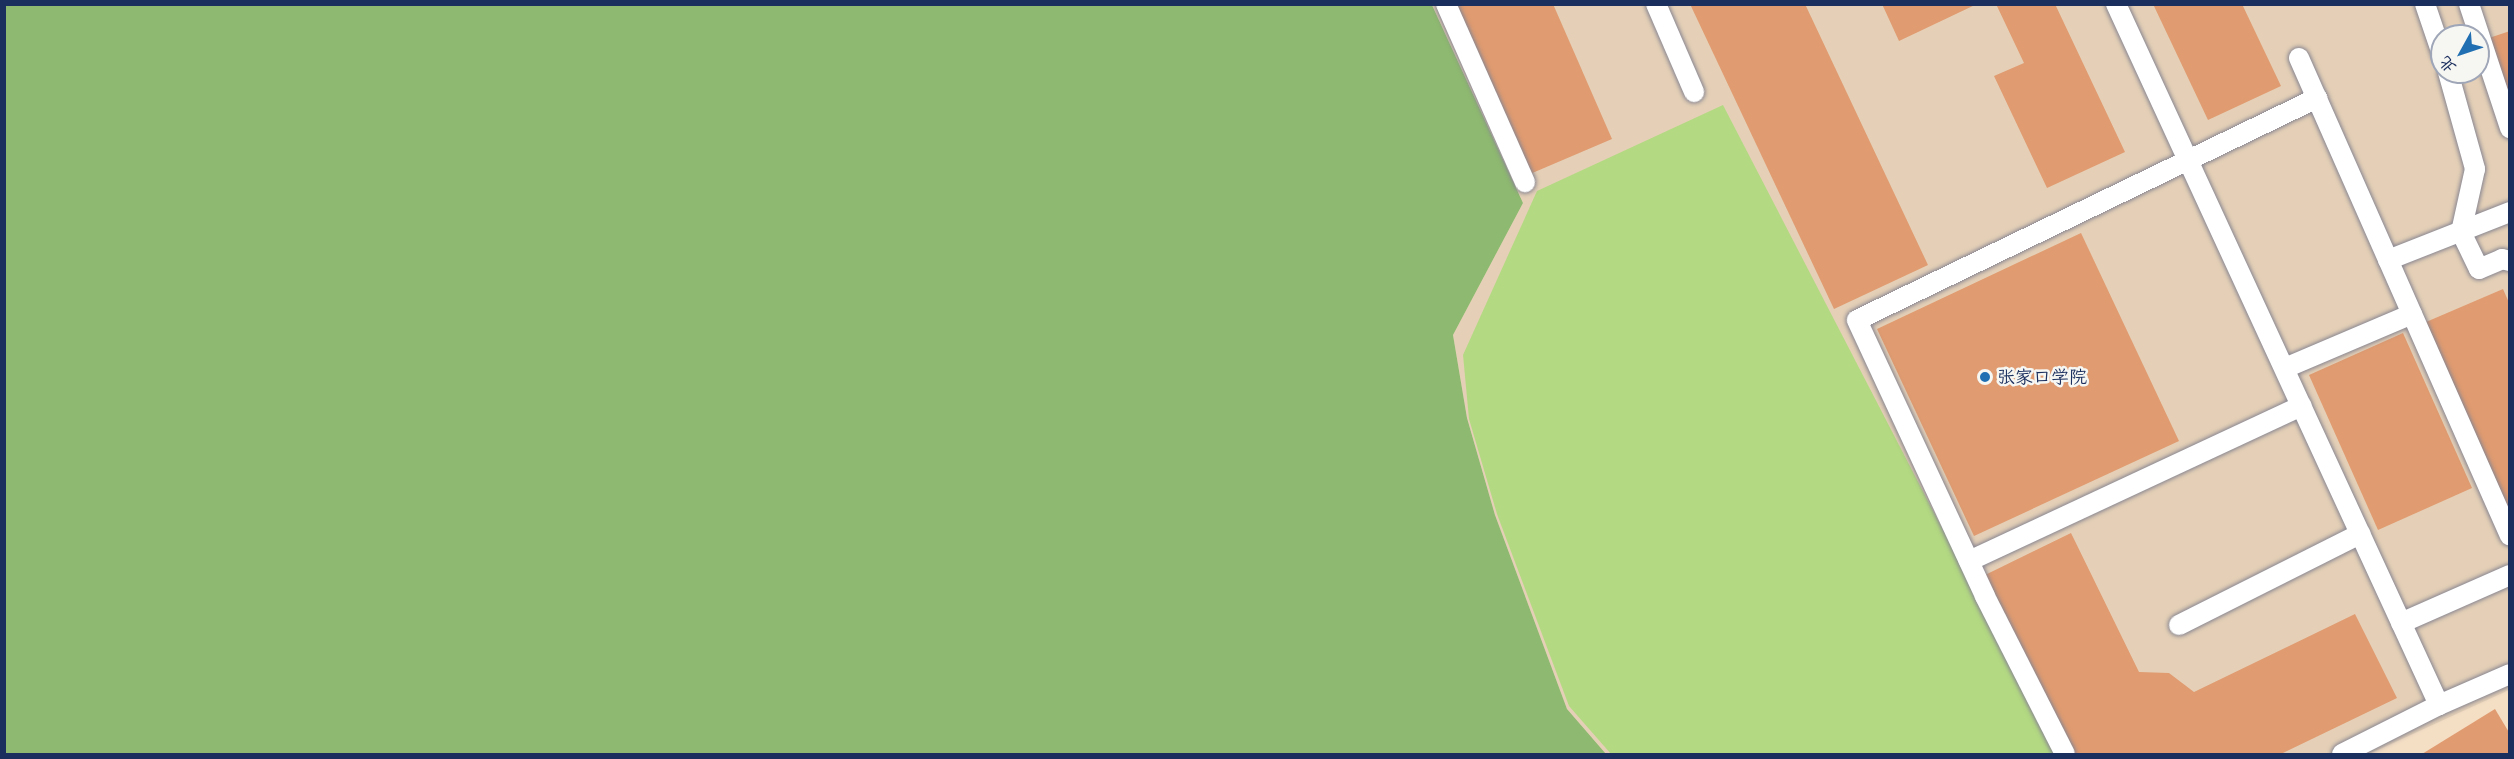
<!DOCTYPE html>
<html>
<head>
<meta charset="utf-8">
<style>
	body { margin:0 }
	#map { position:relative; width:2514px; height:759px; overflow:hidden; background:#f4dec4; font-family:"Shantell Sans","LXGW WenKai TC",sans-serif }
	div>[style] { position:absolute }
	.built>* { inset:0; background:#e5d0b7 }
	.green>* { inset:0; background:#b3d982 }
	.forest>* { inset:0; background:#8eb970 }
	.building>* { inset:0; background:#e09b70 }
	.roads { filter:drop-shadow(0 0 2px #888691) drop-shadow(0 0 2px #888691) }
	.lane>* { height:20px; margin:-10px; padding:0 10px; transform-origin:10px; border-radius:10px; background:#fff }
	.dots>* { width:16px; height:16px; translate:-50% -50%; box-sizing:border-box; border:3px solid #f6f6f2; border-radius:50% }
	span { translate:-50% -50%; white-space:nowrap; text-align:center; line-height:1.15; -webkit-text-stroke:5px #f6f6f2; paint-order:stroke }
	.poi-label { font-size:18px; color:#1b2f5e }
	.left { translate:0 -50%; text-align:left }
	.frame { position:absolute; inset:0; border:6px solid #1b2f5e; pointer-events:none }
	.north { position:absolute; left:2430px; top:24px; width:60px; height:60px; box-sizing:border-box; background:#f6f6f2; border:2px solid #9ea6b7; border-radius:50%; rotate:230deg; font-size:16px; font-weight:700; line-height:24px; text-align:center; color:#1b2f5e }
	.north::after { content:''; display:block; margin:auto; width:21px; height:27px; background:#1f6fb2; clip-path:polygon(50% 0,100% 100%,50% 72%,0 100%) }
</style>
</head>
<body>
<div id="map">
	<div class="built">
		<i style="clip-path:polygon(evenodd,1432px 5px,2509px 5px,2509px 690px,2369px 754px,1606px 754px,1567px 709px,1495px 515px,1467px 418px,1453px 335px,1523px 203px,1432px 5px,2442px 36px,2478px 36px,2478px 72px,2442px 72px,2442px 36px)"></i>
	</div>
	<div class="green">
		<i style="clip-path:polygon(1723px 105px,2059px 754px,1611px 754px,1569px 706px,1497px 514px,1469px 419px,1463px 355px,1537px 191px)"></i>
	</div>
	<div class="forest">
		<i style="clip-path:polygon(4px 5px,1432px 5px,1523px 203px,1453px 335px,1467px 418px,1495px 515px,1567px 709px,1606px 754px,5px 754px)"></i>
	</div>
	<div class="building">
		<i style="clip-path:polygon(1456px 4px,1553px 4px,1612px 139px,1530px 174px)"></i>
		<i style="clip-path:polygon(1690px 4px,1805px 4px,1928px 265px,1834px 309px)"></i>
		<i style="clip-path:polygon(1882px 4px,1977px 4px,1899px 41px)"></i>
		<i style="clip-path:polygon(1996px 4px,2055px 4px,2125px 152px,2047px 188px,1994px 76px,2024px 63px)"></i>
		<i style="clip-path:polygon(2153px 4px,2242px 4px,2281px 86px,2208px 120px)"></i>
		<i style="clip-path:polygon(2510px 31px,2510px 96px,2489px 38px)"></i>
		<i style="clip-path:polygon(2081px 233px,2179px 441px,1974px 536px,1877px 329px)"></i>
		<i style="clip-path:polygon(2503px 289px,2510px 305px,2510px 516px,2426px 322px)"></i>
		<i style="clip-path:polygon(2403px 333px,2472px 488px,2378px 530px,2309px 375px)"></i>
		<i style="clip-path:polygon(2071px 533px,2139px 672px,2169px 673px,2194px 692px,2355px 614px,2397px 698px,2281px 754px,2070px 754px,1983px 576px)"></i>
		<i style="clip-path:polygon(2495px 709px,2510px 734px,2510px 754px,2422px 754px)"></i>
	</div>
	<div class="roads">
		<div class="lane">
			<i style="left:1446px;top:4px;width:195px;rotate:66.1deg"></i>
			<i style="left:1656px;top:4px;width:96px;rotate:66.6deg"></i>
			<i style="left:2116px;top:4px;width:772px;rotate:65.26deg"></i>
			<i style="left:2439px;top:705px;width:77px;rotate:-23.6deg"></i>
			<i style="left:2425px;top:4px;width:53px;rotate:71.2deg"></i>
			<i style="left:2469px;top:4px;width:131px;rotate:71.7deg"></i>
			<i style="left:2299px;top:58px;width:522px;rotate:66.18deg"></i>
			<i style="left:2448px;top:72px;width:101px;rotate:74.4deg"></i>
			<i style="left:2475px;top:169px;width:65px;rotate:102.5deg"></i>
			<i style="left:2461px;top:232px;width:41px;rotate:64.1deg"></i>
			<i style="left:2479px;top:269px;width:25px;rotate:-23deg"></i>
			<i style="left:2502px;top:259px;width:8px;rotate:14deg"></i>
			<i style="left:2388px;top:260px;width:131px;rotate:-21.5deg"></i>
			<i style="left:2285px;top:368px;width:138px;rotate:-23deg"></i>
			<i style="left:1969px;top:561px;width:367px;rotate:-25deg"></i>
			<i style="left:2401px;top:623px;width:119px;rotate:-23.8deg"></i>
			<i style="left:2179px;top:625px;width:203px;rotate:-26.7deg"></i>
			<i style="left:2065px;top:754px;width:177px;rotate:-116.9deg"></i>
			<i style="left:1985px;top:596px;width:304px;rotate:-114.9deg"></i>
			<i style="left:1857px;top:320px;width:511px;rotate:-25.76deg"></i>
			<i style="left:2342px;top:754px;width:109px;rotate:-26.8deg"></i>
		</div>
	</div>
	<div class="dots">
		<i style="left:1985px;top:377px;background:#1f6fb2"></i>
	</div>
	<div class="poi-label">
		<span class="left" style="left:1997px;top:377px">张家口学院</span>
	</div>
	<div class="frame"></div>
	<div class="north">北</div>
</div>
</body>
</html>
